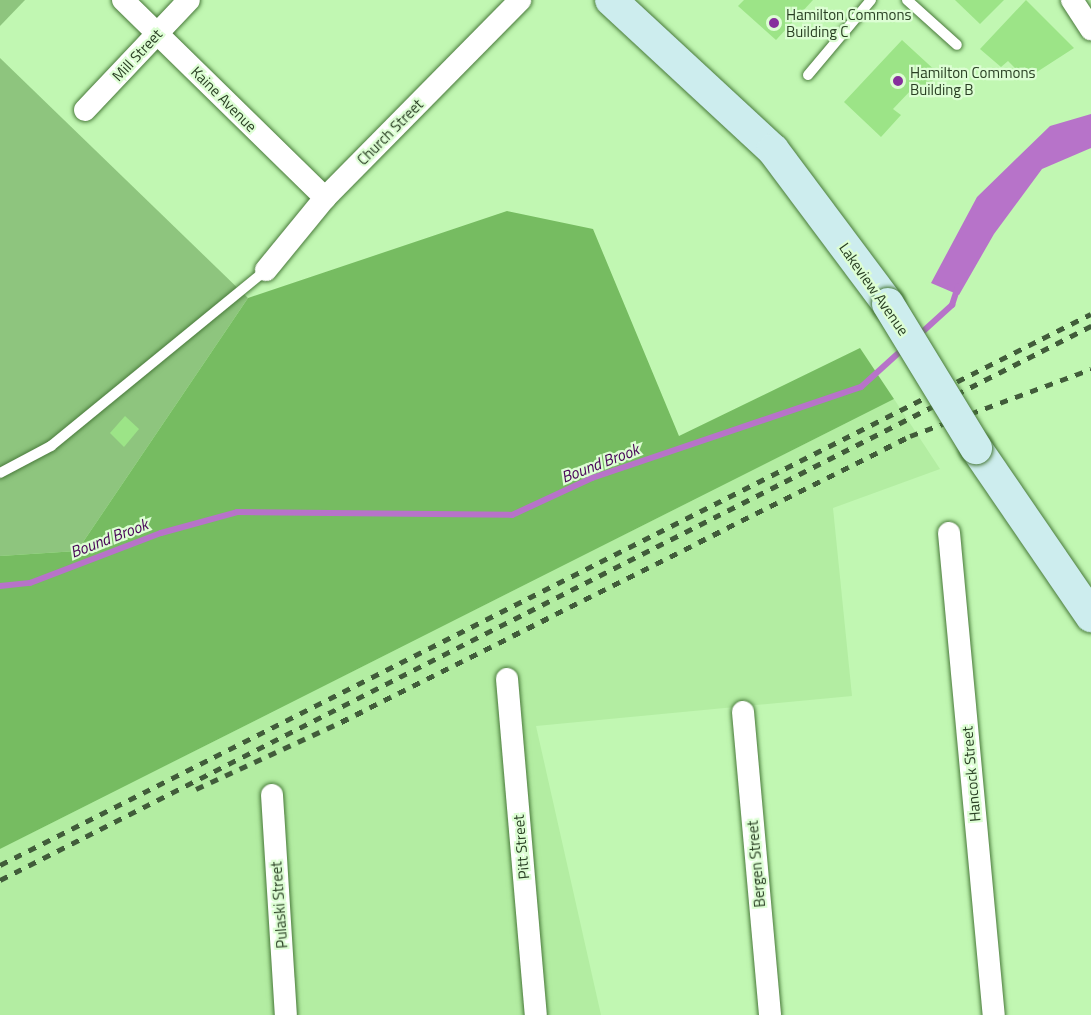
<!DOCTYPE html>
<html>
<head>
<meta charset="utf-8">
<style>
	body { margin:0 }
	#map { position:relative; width:1091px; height:1015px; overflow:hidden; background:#c1f7b2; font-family:"Titillium Web",sans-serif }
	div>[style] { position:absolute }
	.built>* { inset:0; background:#b3eda2 }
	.green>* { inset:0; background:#8ec57e }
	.forest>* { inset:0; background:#76bc61 }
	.water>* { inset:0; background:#b773c9 }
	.stream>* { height:6px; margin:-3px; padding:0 3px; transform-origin:3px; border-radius:3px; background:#b773c9 }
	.building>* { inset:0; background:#9ce487 }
	.roads { filter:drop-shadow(0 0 2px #48793a) drop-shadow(0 0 2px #48793a) }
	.lane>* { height:10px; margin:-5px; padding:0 5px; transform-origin:5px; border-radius:5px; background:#fff }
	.street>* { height:22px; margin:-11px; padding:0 11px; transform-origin:11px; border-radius:11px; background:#fff }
	.secondary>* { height:32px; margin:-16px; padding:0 16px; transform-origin:16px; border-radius:16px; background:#cdedee }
	.rail>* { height:4.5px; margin-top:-2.25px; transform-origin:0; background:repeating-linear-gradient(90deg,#415c3a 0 8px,transparent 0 16px) }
	.bridges { filter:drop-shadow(0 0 2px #48793a) drop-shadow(0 0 2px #48793a) }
	.secondary-bridge>* { height:32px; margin:-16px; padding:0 16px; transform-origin:16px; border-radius:16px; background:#cdedee }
	.dots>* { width:16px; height:16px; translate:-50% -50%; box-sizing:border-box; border:3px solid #ddfed4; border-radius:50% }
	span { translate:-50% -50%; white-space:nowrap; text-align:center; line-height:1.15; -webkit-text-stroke:4.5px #ddfed4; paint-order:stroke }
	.poi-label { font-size:15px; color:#293f23 }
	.left { translate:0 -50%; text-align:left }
	.street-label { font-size:15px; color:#293f23 }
	.water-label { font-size:16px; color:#490559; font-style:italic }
</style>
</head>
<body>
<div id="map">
	<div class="built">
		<i style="clip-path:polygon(894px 399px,940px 469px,833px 508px,852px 696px,536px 726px,601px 1015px,0 1015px,0 849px)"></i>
	</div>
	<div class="green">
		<i style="clip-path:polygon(0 0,25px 0,0 26px)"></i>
		<i style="clip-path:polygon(0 58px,248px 298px,77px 551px,0 556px)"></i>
	</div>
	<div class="forest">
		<i style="clip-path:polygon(507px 211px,593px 229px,679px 436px,860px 348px,894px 399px,0 849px,0 556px,77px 551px,248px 298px)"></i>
	</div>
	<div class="water">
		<i style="clip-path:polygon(1091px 114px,1091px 148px,1042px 169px,994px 234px,959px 295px,931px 283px,977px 197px,1050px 126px)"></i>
	</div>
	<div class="stream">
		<i style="left:919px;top:335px;width:45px;rotate:-42.3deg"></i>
		<i style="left:952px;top:305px;width:20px;rotate:-72deg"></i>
		<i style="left:0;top:586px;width:30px;rotate:-6deg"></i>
		<i style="left:30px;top:583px;width:140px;rotate:-20.9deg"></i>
		<i style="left:161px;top:533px;width:79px;rotate:-15.4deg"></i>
		<i style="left:237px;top:512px;width:275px;rotate:0.6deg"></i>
		<i style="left:512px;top:515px;width:88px;rotate:-24.8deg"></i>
		<i style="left:592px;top:478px;width:284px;rotate:-18.7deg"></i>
		<i style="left:861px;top:387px;width:58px;rotate:-42.2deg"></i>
	</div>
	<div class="building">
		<i style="clip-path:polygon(744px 0,813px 0,776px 40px,738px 6px)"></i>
		<i style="clip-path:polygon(955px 0,1004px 0,980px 24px)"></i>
		<i style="clip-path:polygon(1026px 0,1074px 48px,1026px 79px,1008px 61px,1001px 67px,980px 49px)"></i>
		<i style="clip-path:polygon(902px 40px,939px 74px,919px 95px,912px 89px,893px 109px,901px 115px,881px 137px,844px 102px)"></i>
		<i style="clip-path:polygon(125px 416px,139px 429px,124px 447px,110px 433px)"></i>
	</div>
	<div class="roads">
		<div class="lane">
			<i style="left:907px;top:0;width:67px;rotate:42deg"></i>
			<i style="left:808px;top:75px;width:98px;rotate:-50deg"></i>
			<i style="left:0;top:473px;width:58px;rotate:-27.9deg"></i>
			<i style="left:51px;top:446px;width:278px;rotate:-39.3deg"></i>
		</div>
		<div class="street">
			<i style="left:123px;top:0;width:283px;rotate:44.4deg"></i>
			<i style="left:1072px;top:0;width:35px;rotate:57deg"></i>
			<i style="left:85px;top:110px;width:151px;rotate:-46.6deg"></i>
			<i style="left:266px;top:270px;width:93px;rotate:-50.7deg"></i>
			<i style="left:325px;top:198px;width:278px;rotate:-45.4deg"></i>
			<i style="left:949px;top:533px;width:484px;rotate:84.7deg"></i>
			<i style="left:507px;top:679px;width:337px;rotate:85.1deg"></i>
			<i style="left:743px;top:712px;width:304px;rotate:84.9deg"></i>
			<i style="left:272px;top:795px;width:220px;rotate:86.4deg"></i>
		</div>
		<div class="secondary">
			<i style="left:611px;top:0;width:221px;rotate:42.8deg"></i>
			<i style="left:773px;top:150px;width:192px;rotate:53.2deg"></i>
			<i style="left:976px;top:448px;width:204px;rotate:55.6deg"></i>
		</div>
	</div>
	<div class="rail">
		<i style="left:196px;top:789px;width:160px;rotate:-24.8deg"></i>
		<i style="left:341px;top:722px;width:637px;rotate:-26.69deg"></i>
		<i style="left:910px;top:436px;width:193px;rotate:-20.3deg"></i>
		<i style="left:0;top:865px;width:1222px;rotate:-26.8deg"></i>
		<i style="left:0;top:880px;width:1224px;rotate:-26.92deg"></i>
	</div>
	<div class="bridges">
		<div class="secondary-bridge">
			<i style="left:888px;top:304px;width:169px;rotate:58.6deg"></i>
		</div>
	</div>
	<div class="dots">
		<i style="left:774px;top:23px;background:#87309d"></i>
		<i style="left:898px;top:81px;background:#87309d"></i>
	</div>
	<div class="poi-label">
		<span class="left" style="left:786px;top:23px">Hamilton Commons<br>Building C</span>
		<span class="left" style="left:910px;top:81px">Hamilton Commons<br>Building B</span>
	</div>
	<div class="street-label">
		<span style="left:137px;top:55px;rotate:-47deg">Mill Street</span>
		<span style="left:224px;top:99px;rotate:45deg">Kaine Avenue</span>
		<span style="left:390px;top:132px;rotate:-45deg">Church Street</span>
		<span style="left:874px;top:289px;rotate:55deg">Lakeview Avenue</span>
		<span style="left:971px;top:774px;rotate:-95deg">Hancock Street</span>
		<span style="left:521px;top:847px;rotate:-95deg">Pitt Street</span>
		<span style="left:756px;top:864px;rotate:-95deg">Bergen Street</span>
		<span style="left:279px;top:905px;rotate:-94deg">Pulaski Street</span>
	</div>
	<div class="water-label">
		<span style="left:600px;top:463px;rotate:-21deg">Bound Brook</span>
		<span style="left:109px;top:538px;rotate:-21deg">Bound Brook</span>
	</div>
</div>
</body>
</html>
